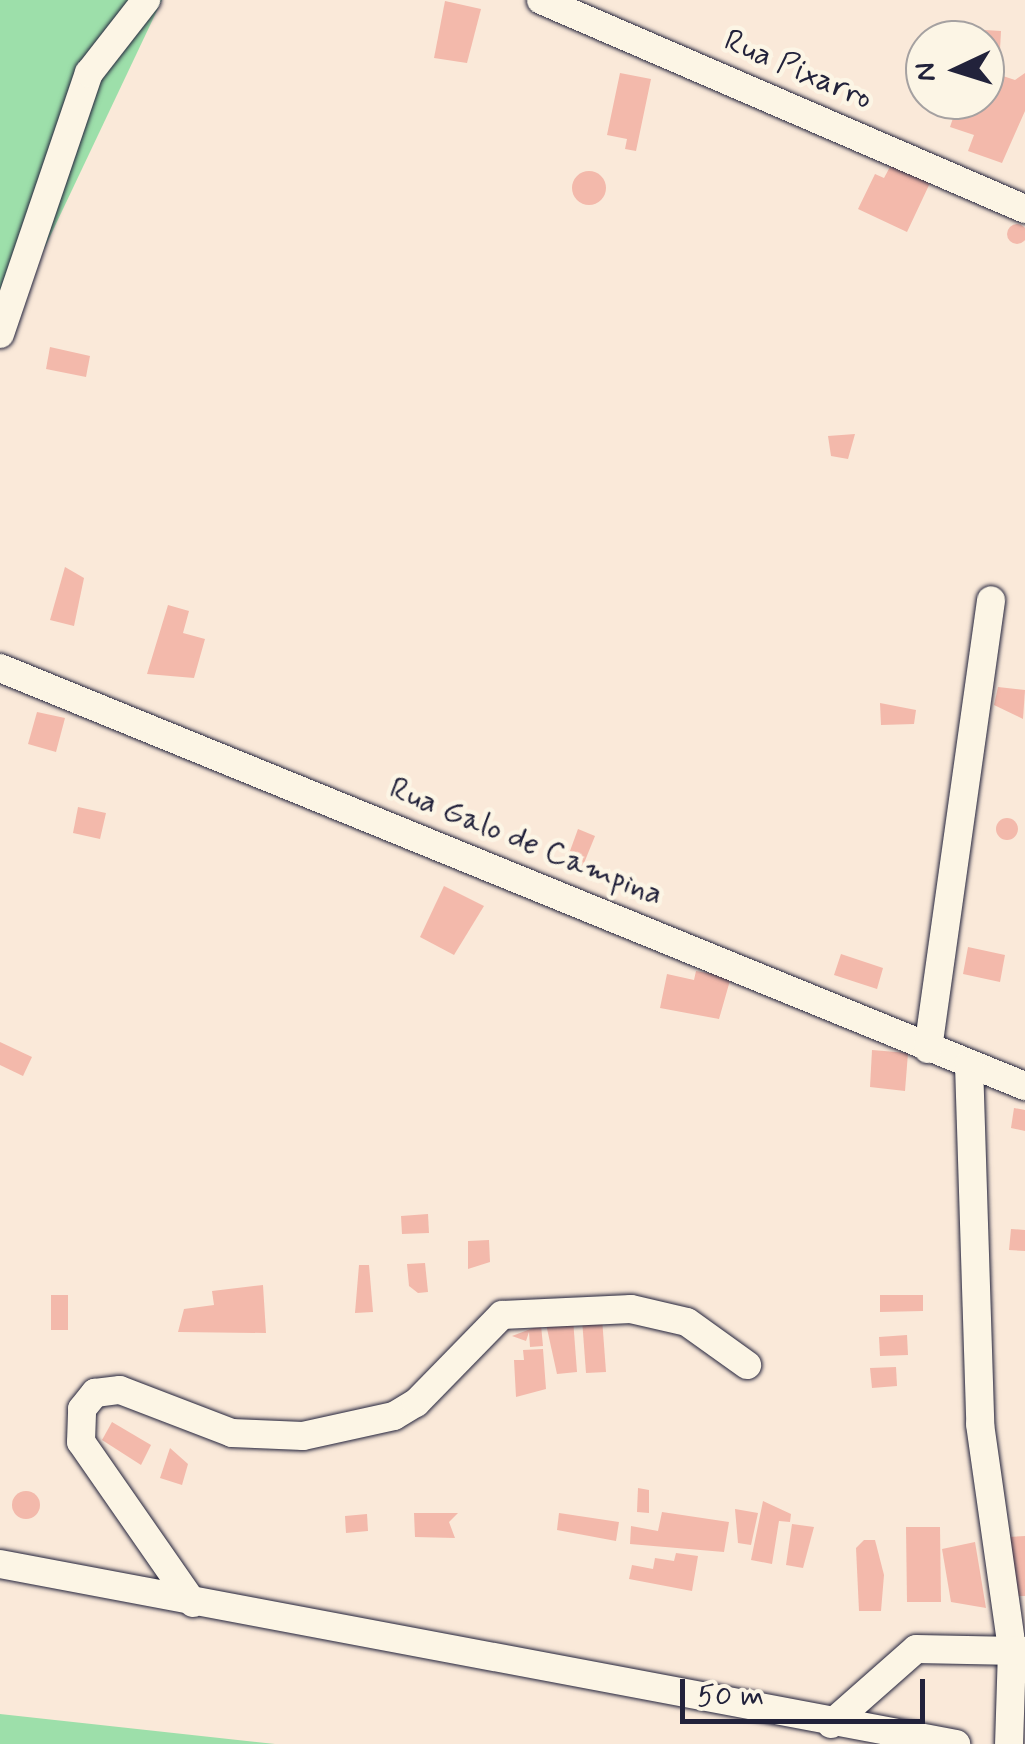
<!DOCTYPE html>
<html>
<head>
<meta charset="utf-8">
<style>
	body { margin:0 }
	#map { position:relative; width:1025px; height:1744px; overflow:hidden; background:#fae9d9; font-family:Mynerve,sans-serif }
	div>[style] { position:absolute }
	.green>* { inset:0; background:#9ddfaa }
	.building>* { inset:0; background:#f3b9ab }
	.round { border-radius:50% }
	.roads { filter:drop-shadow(0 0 2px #22223b) drop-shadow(0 0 2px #22223b) }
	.street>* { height:28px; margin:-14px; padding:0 14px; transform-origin:14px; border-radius:14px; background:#fcf5e5 }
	span { translate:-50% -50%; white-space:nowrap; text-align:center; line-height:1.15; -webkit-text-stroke:9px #fcf5e5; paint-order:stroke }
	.street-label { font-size:32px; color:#22223b }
	.north { position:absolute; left:905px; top:20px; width:100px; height:100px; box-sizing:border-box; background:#fcf5e5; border:2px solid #a5a1a1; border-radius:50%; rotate:266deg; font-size:28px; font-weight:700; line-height:40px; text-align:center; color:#22223b }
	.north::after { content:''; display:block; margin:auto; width:35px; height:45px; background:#22223b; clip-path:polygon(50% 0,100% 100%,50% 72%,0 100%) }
	.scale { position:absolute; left:680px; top:1679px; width:245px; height:45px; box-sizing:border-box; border:5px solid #22223b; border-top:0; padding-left:12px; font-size:30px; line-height:35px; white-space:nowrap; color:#22223b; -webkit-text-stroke:8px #fcf5e5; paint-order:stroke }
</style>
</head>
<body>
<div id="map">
	<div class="green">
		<i style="clip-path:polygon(0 0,162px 0,0 342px)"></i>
		<i style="clip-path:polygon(0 1714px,275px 1744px,0 1744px)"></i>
	</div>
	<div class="building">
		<i style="clip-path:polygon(445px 1px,481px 9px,467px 63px,434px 58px)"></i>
		<i style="clip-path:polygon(985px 30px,1001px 31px,1000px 50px,985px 49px)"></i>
		<i style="clip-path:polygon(985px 70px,1015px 80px,1025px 73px,1025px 111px,1002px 163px,968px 151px,974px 135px,950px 127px,959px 100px,985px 100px)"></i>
		<i style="clip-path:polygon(620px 73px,651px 79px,636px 151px,625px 149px,627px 139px,607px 135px)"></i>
		<i style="clip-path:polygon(891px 165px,930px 183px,907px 232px,858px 209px,875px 174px,884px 178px)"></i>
		<i class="round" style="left:572px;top:171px;width:34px;height:34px"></i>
		<i class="round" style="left:1007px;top:224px;width:20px;height:20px"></i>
		<i style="clip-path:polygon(50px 347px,90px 356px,86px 377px,46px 369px)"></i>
		<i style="clip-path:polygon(855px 434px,848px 459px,831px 456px,828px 436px)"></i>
		<i style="clip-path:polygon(65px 567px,84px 578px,74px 626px,50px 620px)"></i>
		<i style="clip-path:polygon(168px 605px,189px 611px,183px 633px,205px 639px,194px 678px,147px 674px)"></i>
		<i style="clip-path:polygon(998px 687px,1025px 690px,1023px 719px,994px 705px)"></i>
		<i style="clip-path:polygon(880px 703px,916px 710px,914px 724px,881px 725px)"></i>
		<i style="clip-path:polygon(37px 712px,65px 718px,56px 752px,28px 744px)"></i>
		<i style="clip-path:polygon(78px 807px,106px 813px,100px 839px,73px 833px)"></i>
		<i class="round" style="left:996px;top:818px;width:22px;height:22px"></i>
		<i style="clip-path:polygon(578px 829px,595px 836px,582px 868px,566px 862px)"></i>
		<i style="clip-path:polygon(444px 886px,484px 906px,454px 955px,420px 937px)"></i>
		<i style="clip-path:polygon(968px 947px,1005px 955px,1000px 982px,963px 974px)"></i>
		<i style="clip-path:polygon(841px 954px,883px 968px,877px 989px,834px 975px)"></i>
		<i style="clip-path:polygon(696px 971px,731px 977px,719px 1019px,660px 1008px,667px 974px,694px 980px)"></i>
		<i style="clip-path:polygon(0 1042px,32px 1057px,23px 1076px,0 1065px)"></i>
		<i style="clip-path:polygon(872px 1050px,908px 1053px,905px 1091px,870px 1087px)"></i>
		<i style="clip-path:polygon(1014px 1108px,1025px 1110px,1025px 1131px,1011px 1128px)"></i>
		<i style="clip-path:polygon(428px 1214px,429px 1233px,402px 1234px,401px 1216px)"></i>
		<i style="clip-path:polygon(1011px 1229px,1025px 1230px,1025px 1251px,1009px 1250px)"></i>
		<i style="clip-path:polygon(489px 1240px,490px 1262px,468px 1269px,468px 1241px)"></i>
		<i style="clip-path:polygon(425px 1263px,428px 1292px,418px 1293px,409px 1286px,407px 1264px)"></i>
		<i style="clip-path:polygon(359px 1265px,369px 1265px,373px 1312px,355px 1313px)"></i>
		<i style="clip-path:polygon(263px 1285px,266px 1333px,178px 1332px,184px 1309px,214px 1305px,212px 1291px)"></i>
		<i style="clip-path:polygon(51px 1295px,68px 1295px,68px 1330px,51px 1330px)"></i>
		<i style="clip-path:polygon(880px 1295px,923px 1295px,923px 1311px,880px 1312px)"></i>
		<i style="clip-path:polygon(602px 1318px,606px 1372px,586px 1373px,582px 1319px)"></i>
		<i style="clip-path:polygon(573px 1319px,577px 1372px,557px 1374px,546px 1324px)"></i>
		<i style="clip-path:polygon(541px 1325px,543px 1346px,530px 1347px,529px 1332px,526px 1341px,512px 1336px)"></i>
		<i style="clip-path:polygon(907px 1335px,908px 1355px,880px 1356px,879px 1337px)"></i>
		<i style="clip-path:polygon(543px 1349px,546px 1389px,516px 1397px,514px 1360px,524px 1360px,523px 1350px)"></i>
		<i style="clip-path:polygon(896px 1367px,897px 1386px,872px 1388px,870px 1368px)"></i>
		<i style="clip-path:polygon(112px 1422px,151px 1445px,141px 1465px,102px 1440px)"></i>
		<i style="clip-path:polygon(170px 1448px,188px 1464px,182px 1485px,160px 1478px)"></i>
		<i style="clip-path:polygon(638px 1488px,649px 1490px,649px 1513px,637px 1512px)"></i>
		<i class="round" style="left:12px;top:1491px;width:28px;height:28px"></i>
		<i style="clip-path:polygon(763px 1501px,791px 1514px,790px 1522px,779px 1521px,772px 1564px,751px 1560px)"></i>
		<i style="clip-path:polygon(735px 1509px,758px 1513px,751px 1545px,738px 1543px)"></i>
		<i style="clip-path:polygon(662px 1512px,729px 1522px,724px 1552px,630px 1544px,631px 1526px,658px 1531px)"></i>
		<i style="clip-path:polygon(414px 1513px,458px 1513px,449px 1522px,455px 1538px,415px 1537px)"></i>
		<i style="clip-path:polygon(559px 1513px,619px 1522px,616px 1541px,557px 1530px)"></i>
		<i style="clip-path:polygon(367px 1514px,368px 1531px,346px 1533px,345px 1516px)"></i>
		<i style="clip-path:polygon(792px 1524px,814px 1527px,803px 1568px,786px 1565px)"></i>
		<i style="clip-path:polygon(906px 1527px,940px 1527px,941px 1602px,907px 1602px)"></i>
		<i style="clip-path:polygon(1025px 1536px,1025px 1596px,1013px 1596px,1008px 1537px)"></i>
		<i style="clip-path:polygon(864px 1540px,875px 1540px,884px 1575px,881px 1611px,859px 1611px,856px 1548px)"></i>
		<i style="clip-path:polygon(975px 1542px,986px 1608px,951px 1602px,942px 1549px)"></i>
		<i style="clip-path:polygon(676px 1553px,698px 1556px,692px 1591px,629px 1579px,632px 1565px,653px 1569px,655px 1558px,674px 1561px)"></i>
	</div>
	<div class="roads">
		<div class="street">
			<i style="left:541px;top:0;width:527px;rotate:23.36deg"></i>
			<i style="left:0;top:334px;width:276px;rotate:-71.2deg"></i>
			<i style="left:89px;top:73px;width:93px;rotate:-52deg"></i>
			<i style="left:0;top:668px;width:1107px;rotate:22.19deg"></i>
			<i style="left:928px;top:1049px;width:453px;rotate:-82deg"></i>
			<i style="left:969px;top:1064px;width:360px;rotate:88.2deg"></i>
			<i style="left:980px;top:1424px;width:228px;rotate:81.9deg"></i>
			<i style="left:1012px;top:1650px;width:94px;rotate:91.8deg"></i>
			<i style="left:0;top:1564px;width:973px;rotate:10.66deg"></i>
			<i style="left:193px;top:1603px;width:196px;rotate:-124.8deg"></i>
			<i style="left:81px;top:1442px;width:33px;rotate:-88deg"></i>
			<i style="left:82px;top:1409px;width:21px;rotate:-51deg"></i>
			<i style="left:95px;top:1393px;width:25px;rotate:-7deg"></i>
			<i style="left:120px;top:1390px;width:120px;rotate:21deg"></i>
			<i style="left:232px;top:1433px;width:71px;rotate:2.4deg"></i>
			<i style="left:303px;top:1436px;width:93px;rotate:-12.4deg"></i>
			<i style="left:394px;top:1416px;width:26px;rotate:-31deg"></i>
			<i style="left:416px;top:1403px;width:123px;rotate:-45.7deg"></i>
			<i style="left:502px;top:1315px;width:129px;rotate:-2.7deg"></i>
			<i style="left:631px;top:1309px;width:57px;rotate:13.1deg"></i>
			<i style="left:687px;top:1322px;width:74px;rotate:35.6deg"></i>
			<i style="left:831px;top:1724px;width:113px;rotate:-41.4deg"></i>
			<i style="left:916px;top:1649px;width:109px;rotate:1.1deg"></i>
		</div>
	</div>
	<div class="street-label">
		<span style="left:798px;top:70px;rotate:23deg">Rua Pixarro</span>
		<span style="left:526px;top:842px;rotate:22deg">Rua Galo de Campina</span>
	</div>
	<div class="north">N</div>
	<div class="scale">50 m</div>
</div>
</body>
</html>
